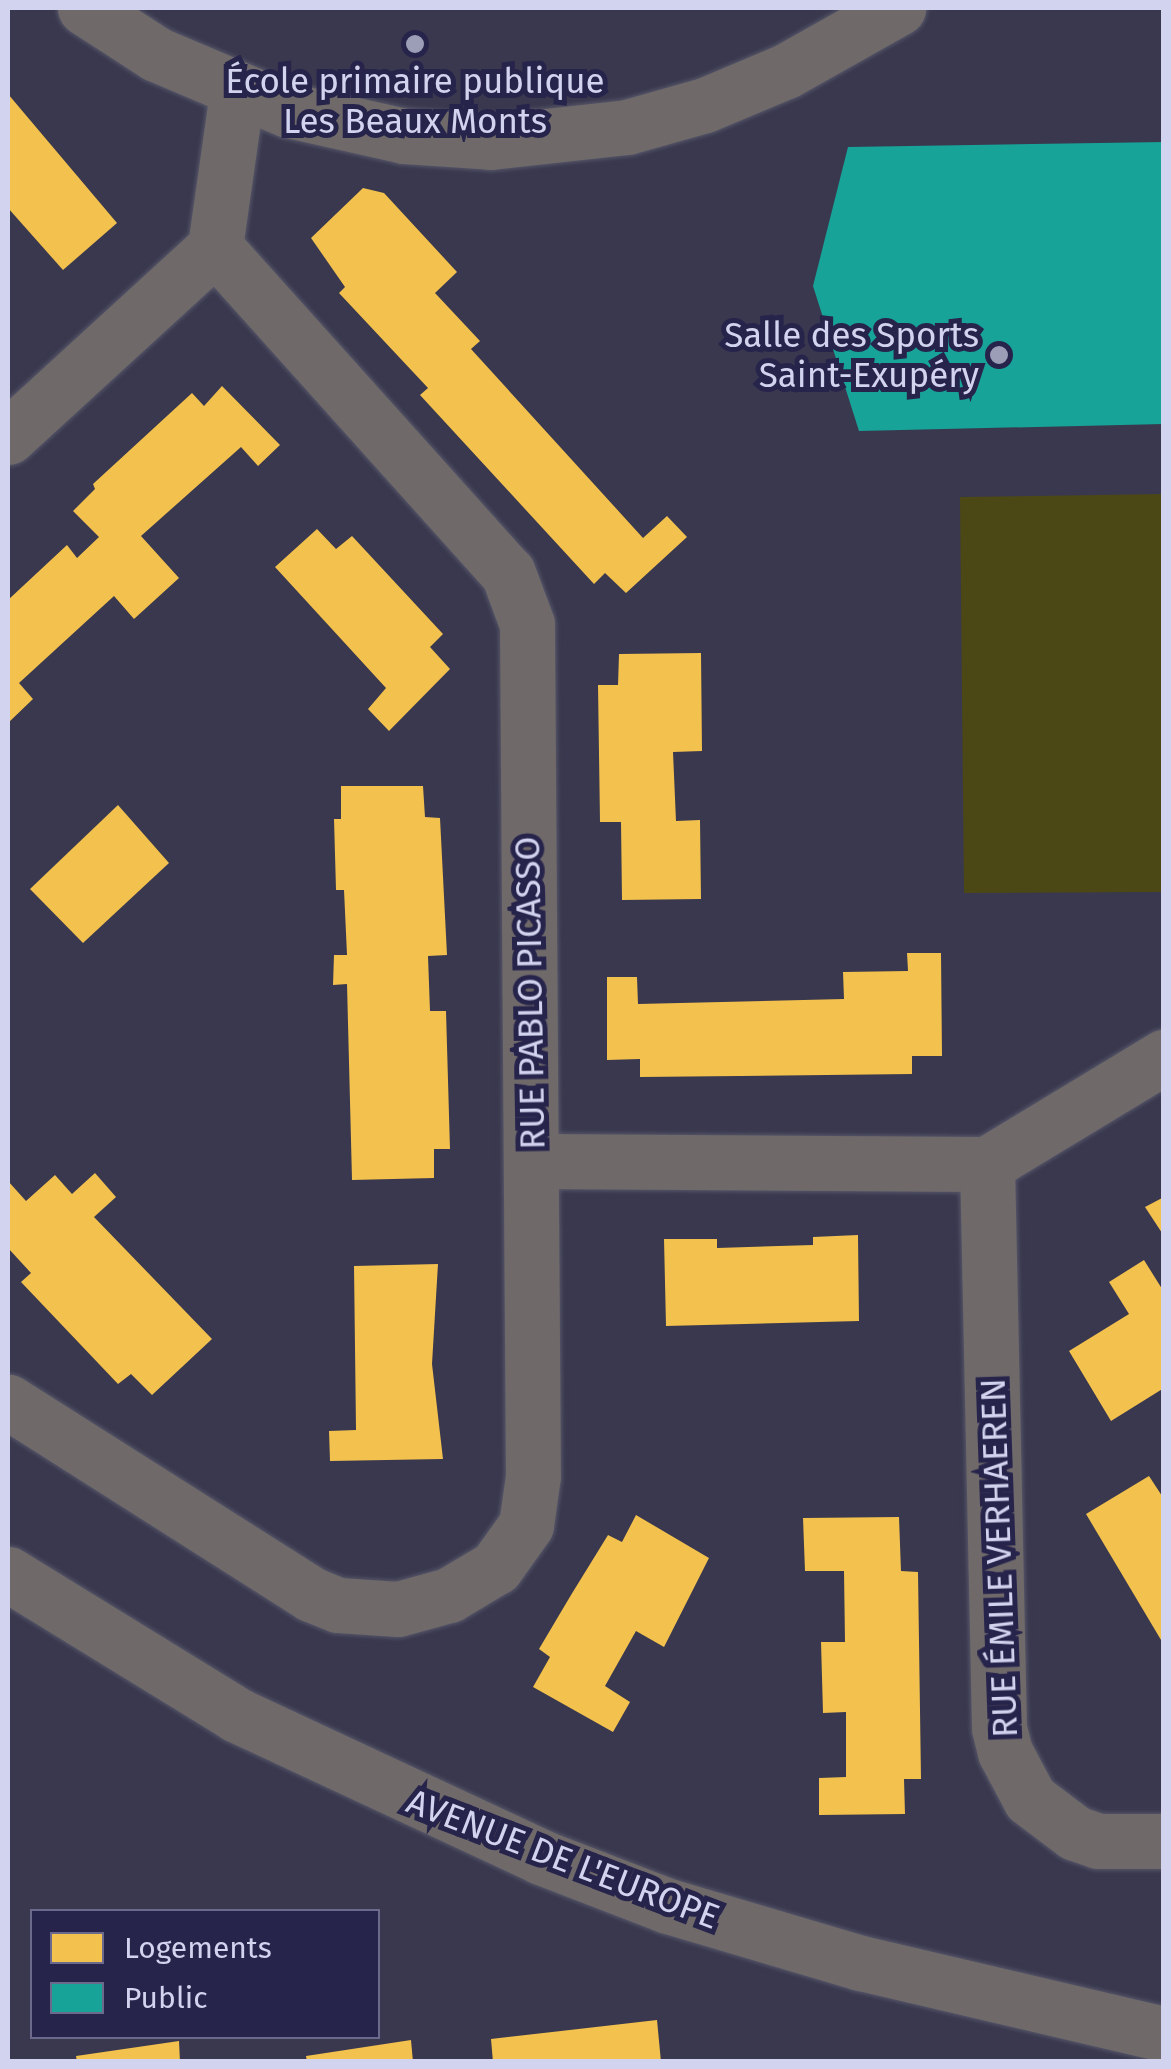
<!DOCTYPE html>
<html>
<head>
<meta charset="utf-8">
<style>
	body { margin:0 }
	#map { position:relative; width:1171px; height:2069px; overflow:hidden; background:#39384e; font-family:"Fira Sans",sans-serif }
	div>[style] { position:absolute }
	.green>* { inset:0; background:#4c4816 }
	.homes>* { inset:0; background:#f2c14e }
	.public>* { inset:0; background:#17a398 }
	.roads { filter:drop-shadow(0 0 2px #565669) drop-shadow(0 0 2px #565669) }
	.minor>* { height:55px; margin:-27.5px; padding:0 27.5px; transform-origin:27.5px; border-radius:27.5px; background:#6f696a }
	.tertiary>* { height:55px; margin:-27.5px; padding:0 27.5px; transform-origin:27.5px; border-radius:27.5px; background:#6f696a }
	.dots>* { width:28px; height:28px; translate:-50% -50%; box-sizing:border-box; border:5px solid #27244c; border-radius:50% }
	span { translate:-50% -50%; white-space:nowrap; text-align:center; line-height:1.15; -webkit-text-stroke:10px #27244c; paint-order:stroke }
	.poi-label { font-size:35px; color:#d2d3ee }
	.right { translate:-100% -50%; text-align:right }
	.street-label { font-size:35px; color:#d2d3ee }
	.frame { position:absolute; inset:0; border:10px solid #d2d3ee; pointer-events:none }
	.legend { position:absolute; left:30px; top:1909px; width:350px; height:130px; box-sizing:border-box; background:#27244c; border:2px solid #6b6a8d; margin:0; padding:12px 18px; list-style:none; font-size:30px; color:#d2d3ee }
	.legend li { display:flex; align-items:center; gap:20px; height:50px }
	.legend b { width:50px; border:2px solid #6b6a8d }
</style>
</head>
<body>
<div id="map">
	<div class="green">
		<i style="clip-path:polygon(1163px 494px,1163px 892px,964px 893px,960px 497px)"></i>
	</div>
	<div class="homes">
		<i style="clip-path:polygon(8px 94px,117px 223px,63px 270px,8px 208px)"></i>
		<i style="clip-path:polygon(363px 188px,384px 193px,457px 272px,435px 293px,480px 341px,471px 349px,643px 538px,667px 516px,687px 537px,626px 593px,605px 573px,594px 584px,420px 395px,428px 388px,339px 293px,345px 287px,311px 238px)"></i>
		<i style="clip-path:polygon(222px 386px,280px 445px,258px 466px,241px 447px,141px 536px,179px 578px,134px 619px,114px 596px,19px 683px,33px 699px,8px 723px,8px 600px,67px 545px,77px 558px,99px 537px,73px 511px,95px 489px,93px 484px,192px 393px,204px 406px)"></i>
		<i style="clip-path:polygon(317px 529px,336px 549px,352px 536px,443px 634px,430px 647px,450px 669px,389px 731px,368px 709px,386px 688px,275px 567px)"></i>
		<i style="clip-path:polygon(701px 653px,702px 751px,673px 752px,676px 821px,700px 820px,701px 899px,622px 900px,621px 822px,600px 822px,598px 685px,618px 685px,619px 654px)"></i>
		<i style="clip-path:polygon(341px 786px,423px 786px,425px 817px,440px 818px,447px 955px,428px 956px,430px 1011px,446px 1011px,450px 1149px,434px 1149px,434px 1178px,352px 1180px,347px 984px,333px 985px,334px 955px,347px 955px,344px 890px,336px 890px,334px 819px,341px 819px)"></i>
		<i style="clip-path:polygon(118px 805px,169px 863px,83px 943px,30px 889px)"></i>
		<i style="clip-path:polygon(907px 953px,941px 953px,942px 1056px,912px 1056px,912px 1074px,640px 1077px,640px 1059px,607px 1060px,607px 977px,637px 977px,638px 1004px,844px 999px,843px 972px,908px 971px)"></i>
		<i style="clip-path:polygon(95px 1173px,116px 1197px,94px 1217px,212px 1339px,152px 1395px,131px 1374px,118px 1384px,21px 1282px,31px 1273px,8px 1248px,8px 1181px,26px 1201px,55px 1175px,72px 1194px)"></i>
		<i style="clip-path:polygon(1164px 1197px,1164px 1236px,1145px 1207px)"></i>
		<i style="clip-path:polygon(858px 1235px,859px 1321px,666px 1326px,664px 1239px,717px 1239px,717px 1248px,813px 1245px,813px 1237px)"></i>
		<i style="clip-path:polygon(1144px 1260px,1164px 1292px,1164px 1388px,1111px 1421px,1069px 1351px,1129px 1314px,1109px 1282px)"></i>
		<i style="clip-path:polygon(438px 1264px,432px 1364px,443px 1459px,330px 1461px,329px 1431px,356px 1430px,354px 1266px)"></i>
		<i style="clip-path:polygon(1149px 1476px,1164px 1499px,1164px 1645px,1086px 1514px)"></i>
		<i style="clip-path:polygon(636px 1515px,709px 1558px,664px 1647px,636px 1631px,605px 1686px,630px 1702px,613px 1732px,533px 1687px,550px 1657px,539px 1649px,571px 1595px,608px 1535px,622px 1542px)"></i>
		<i style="clip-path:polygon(899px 1517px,901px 1571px,918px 1572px,921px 1779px,904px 1779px,905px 1814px,819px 1815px,819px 1778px,846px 1777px,846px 1712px,823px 1713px,821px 1642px,845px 1642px,844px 1571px,805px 1571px,803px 1518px)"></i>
		<i style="clip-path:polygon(657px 2020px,661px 2062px,493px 2062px,491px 2039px)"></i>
		<i style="clip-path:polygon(411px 2040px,413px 2062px,307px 2062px,306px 2056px)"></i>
		<i style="clip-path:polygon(179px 2041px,180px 2062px,77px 2062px,76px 2056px)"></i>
	</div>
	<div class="public">
		<i style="clip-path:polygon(1164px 142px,1164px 424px,859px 431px,813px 286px,848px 147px)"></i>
	</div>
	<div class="roads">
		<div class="minor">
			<i style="left:85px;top:8px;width:85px;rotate:32.9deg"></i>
			<i style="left:156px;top:54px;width:143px;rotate:23deg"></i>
			<i style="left:288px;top:110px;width:119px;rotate:12.6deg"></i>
			<i style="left:404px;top:136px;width:87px;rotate:3.9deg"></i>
			<i style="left:491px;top:142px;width:137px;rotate:-6.3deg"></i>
			<i style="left:627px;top:127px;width:81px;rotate:-15.8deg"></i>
			<i style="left:705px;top:105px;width:88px;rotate:-22.8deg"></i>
			<i style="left:786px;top:71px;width:129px;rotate:-29.4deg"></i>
			<i style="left:215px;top:247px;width:157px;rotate:-81.9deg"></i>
			<i style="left:8px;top:437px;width:281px;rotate:-42.5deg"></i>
			<i style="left:215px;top:247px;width:438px;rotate:48.1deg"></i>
			<i style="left:508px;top:573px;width:54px;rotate:69.6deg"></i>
			<i style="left:527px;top:624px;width:852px;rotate:89.6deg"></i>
			<i style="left:533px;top:1476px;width:49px;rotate:98.1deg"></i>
			<i style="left:526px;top:1525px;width:52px;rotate:125.5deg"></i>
			<i style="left:496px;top:1567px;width:55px;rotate:149.2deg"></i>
			<i style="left:449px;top:1595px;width:53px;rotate:164.6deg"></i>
			<i style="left:398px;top:1609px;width:60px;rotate:-176.2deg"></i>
			<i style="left:338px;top:1605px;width:29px;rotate:-158deg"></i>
			<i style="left:311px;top:1594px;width:359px;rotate:-147.6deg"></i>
			<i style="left:532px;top:1161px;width:455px;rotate:0.4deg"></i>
			<i style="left:987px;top:1164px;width:207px;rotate:-31.2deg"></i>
			<i style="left:987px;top:1164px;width:564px;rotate:88.78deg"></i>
			<i style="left:999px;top:1728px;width:25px;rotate:76deg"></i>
			<i style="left:1005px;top:1752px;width:53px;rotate:62deg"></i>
			<i style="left:1030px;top:1799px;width:56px;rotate:37.1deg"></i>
			<i style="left:1075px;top:1833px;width:24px;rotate:19deg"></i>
			<i style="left:1098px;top:1841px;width:66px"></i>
		</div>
		<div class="tertiary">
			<i style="left:8px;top:1574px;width:269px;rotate:31.6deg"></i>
			<i style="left:237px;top:1715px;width:336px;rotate:25deg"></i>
			<i style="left:541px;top:1857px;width:136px;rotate:21.1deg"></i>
			<i style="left:668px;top:1906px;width:201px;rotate:16.5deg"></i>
			<i style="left:861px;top:1963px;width:311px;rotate:13.2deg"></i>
		</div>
	</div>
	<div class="dots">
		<i style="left:415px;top:44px;background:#9c9db6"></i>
		<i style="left:999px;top:355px;background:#9c9db6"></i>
	</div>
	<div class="poi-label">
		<span style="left:415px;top:101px">École primaire publique<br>Les Beaux Monts</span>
		<span class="right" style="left:979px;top:355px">Salle des Sports<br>Saint-Exupéry</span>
	</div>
	<div class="street-label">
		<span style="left:530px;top:993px;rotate:-91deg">RUE PABLO PICASSO</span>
		<span style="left:999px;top:1558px;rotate:-92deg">RUE ÉMILE VERHAEREN</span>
		<span style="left:563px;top:1859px;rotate:21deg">AVENUE DE L'EUROPE</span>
	</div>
	<div class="frame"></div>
	<ul class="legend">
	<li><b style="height:28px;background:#f2c14e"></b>Logements</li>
	<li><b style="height:28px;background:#17a398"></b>Public</li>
	</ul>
</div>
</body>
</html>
